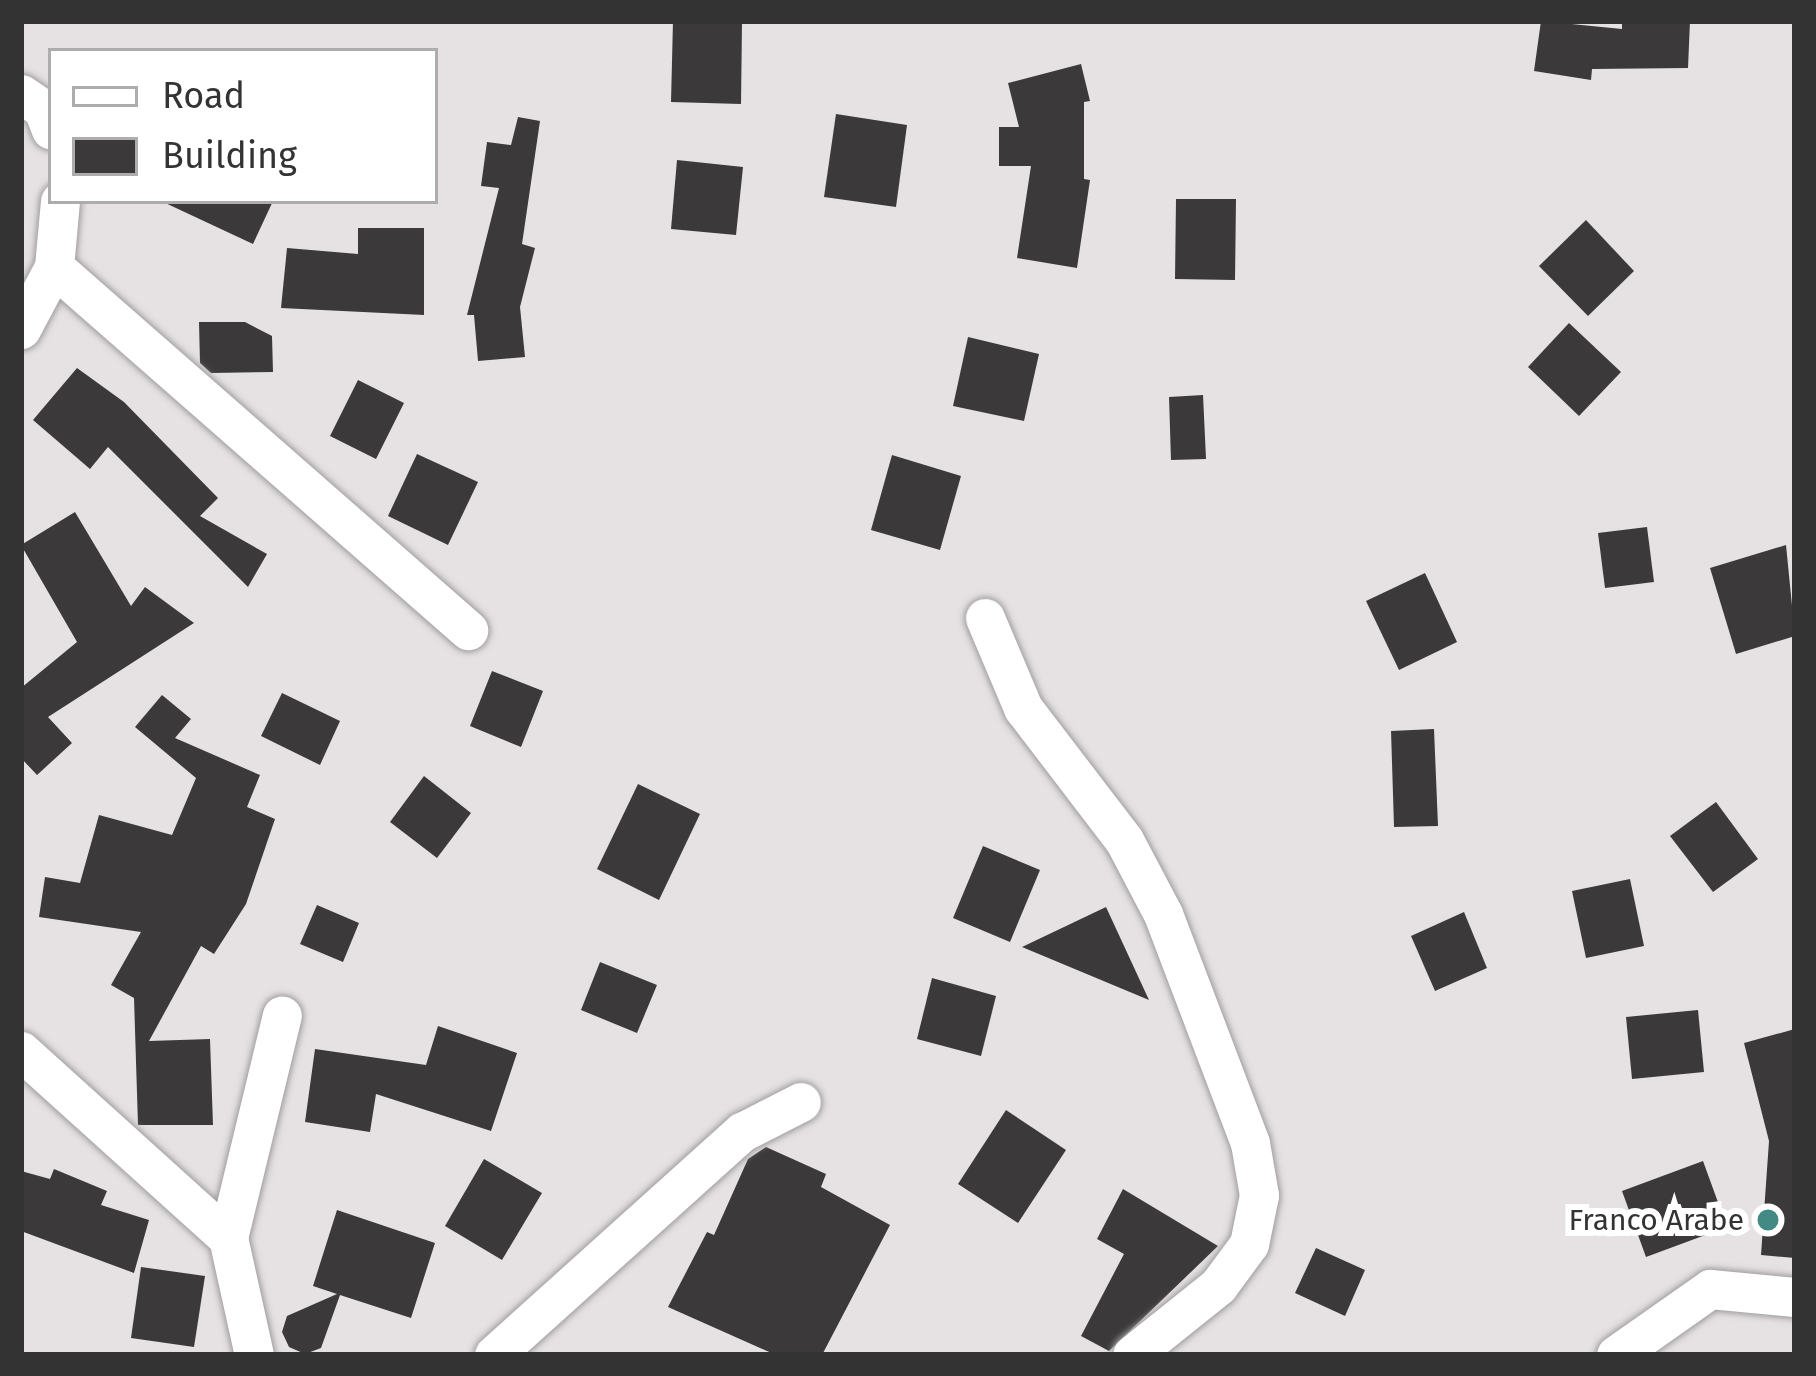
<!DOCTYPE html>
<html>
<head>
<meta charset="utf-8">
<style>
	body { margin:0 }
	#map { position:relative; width:1816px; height:1376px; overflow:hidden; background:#e6e2e4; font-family:"Fira Sans",sans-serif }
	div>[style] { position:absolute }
	.building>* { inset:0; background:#3c393b }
	.roads { filter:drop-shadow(0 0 3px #a19ea0) drop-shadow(0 0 3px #a19ea0) }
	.street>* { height:39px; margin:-19.5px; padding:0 19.5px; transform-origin:19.5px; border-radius:19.5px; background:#fff }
	.dots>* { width:33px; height:33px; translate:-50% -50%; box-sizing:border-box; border:6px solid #fff; border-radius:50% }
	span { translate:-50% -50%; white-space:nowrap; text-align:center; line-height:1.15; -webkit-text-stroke:12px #fff; paint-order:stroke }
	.poi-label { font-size:30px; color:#343334 }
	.right { translate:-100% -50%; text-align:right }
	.frame { position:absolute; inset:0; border:24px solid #343334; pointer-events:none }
	.legend { position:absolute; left:48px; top:48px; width:390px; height:156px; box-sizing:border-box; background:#fff; border:3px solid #aeadae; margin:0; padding:15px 21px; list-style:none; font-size:36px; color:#343334 }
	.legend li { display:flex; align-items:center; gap:24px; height:60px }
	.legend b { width:60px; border:3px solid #aeadae }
</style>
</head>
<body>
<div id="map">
	<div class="building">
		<i style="clip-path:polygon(673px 21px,742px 22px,741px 104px,671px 102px)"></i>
		<i style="clip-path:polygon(1541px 21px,1622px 29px,1622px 21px,1690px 21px,1688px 68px,1592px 69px,1591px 80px,1534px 71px)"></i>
		<i style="clip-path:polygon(1081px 64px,1090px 101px,1084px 102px,1084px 179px,1090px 180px,1077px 268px,1017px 258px,1031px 166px,999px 166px,999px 127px,1019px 127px,1008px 83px)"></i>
		<i style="clip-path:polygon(836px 114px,907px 125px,896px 207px,824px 197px)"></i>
		<i style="clip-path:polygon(518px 117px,540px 121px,522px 244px,535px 248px,520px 307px,525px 357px,478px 361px,474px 315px,467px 315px,499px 188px,481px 186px,487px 142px,511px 145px)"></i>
		<i style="clip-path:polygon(677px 160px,743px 167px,736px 235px,671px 229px)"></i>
		<i style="clip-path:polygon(1176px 199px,1236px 199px,1235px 280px,1175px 279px)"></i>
		<i style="clip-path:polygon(161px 201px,273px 201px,253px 244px)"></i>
		<i style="clip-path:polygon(1586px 220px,1634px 271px,1588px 316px,1539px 266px)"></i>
		<i style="clip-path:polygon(358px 228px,424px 228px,424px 315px,281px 308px,287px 248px,358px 254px)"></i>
		<i style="clip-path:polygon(199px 322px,245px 322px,272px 336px,273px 372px,211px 373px,200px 363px)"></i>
		<i style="clip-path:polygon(1569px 323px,1621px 372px,1579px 416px,1528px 367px)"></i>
		<i style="clip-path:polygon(968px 337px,1039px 354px,1024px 421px,953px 406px)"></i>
		<i style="clip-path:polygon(77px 368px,124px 402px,218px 498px,200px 516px,267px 554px,248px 587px,108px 447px,90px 469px,33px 420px)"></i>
		<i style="clip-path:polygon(358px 380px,404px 403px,376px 459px,330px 436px)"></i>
		<i style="clip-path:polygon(1203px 395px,1206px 459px,1171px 460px,1169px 397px)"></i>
		<i style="clip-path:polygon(417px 454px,478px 482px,448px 545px,388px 516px)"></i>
		<i style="clip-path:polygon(892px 455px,961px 476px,940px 550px,871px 530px)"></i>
		<i style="clip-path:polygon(75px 512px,131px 606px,145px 587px,194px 623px,48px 717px,72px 743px,37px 775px,21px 758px,21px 688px,77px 642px,21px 545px)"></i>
		<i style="clip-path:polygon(1647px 527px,1654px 582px,1605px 588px,1598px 533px)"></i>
		<i style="clip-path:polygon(1786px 545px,1795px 636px,1736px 654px,1710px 568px)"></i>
		<i style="clip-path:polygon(1425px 573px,1457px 642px,1399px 670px,1366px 601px)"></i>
		<i style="clip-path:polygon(492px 671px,543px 691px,521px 747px,470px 726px)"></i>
		<i style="clip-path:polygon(282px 693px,340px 721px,320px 765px,261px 736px)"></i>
		<i style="clip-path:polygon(162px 695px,191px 719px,175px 738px,260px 775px,247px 807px,275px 819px,246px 904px,214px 954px,201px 946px,149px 1041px,210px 1039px,213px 1125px,138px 1125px,134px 998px,111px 985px,141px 932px,39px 917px,45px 877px,80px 883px,99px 815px,172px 835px,196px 778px,135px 727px)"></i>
		<i style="clip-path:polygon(1434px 729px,1438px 826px,1394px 827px,1391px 731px)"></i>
		<i style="clip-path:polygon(424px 776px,471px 813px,437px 858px,390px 822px)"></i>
		<i style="clip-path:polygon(638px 784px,700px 814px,659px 900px,597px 869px)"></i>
		<i style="clip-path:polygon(1716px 802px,1758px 859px,1713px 892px,1670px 836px)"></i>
		<i style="clip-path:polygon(983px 846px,1040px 870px,1010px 942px,953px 918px)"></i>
		<i style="clip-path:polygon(1630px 879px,1644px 946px,1586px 958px,1572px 891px)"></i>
		<i style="clip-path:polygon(317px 905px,359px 923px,343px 962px,300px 944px)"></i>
		<i style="clip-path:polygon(1106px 907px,1149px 1000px,1022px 947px)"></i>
		<i style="clip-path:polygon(1464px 912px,1487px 968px,1435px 991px,1411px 936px)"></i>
		<i style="clip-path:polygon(600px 962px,657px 985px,637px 1033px,581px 1010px)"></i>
		<i style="clip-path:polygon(932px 978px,996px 996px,981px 1056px,917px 1039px)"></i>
		<i style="clip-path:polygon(1698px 1010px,1704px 1072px,1632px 1079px,1626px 1017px)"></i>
		<i style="clip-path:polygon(438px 1026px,517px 1053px,491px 1131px,376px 1094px,370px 1132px,305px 1122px,315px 1049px,426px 1065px)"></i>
		<i style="clip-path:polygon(1795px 1029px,1795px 1258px,1761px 1255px,1769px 1141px,1744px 1043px)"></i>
		<i style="clip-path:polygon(1006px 1110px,1066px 1150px,1018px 1223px,958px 1184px)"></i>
		<i style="clip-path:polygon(766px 1147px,826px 1174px,821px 1187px,890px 1225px,822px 1355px,776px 1355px,668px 1307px,707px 1232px,714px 1235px,748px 1159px)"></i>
		<i style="clip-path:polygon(484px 1159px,542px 1193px,502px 1260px,445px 1226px)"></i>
		<i style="clip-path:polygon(1703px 1161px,1727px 1227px,1646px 1257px,1622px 1191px)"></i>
		<i style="clip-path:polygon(54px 1169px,107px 1191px,101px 1205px,149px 1220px,134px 1273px,21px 1231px,21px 1171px,50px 1179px)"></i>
		<i style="clip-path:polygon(1123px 1189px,1218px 1246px,1109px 1351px,1081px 1336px,1124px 1254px,1097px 1239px)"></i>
		<i style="clip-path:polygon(337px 1210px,435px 1243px,411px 1318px,340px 1295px,321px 1348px,305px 1354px,289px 1347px,282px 1332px,287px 1316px,337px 1294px,313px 1286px)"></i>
		<i style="clip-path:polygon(1316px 1248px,1365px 1270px,1345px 1316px,1295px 1293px)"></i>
		<i style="clip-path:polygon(141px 1267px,205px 1276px,194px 1347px,131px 1338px)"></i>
	</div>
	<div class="roads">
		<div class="street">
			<i style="left:21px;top:94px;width:27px;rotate:34deg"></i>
			<i style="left:43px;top:109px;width:22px;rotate:69deg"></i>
			<i style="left:54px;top:267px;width:551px;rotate:41.24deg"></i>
			<i style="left:21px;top:329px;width:70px;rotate:-62deg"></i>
			<i style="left:54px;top:267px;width:66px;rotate:-84.8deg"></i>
			<i style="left:985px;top:618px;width:98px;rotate:67.1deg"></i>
			<i style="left:1023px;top:708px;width:166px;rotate:52.6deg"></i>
			<i style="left:1124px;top:840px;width:84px;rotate:62.2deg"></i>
			<i style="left:1163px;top:914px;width:245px;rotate:69.2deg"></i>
			<i style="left:1250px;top:1143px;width:53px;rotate:80.2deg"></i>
			<i style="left:1259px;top:1195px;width:50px;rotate:101.5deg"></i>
			<i style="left:1249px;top:1244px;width:52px;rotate:126.4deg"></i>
			<i style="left:1218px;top:1286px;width:110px;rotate:141.3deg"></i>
			<i style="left:21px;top:1051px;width:279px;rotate:42.1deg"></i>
			<i style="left:254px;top:1355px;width:120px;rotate:-102.5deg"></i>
			<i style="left:228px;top:1238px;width:229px;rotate:-76.4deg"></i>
			<i style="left:494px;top:1355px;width:334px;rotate:-42deg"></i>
			<i style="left:742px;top:1132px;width:66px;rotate:-27deg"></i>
			<i style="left:1616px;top:1355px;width:115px;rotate:-35.1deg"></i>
			<i style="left:1710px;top:1289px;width:85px;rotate:5.4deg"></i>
		</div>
	</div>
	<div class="dots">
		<i style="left:1768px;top:1220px;background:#438a85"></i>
	</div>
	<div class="poi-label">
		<span class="right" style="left:1744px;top:1220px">Franco Arabe</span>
	</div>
	<div class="frame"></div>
	<ul class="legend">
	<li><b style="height:15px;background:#fff"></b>Road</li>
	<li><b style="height:33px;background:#3c393b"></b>Building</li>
	</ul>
</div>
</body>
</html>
